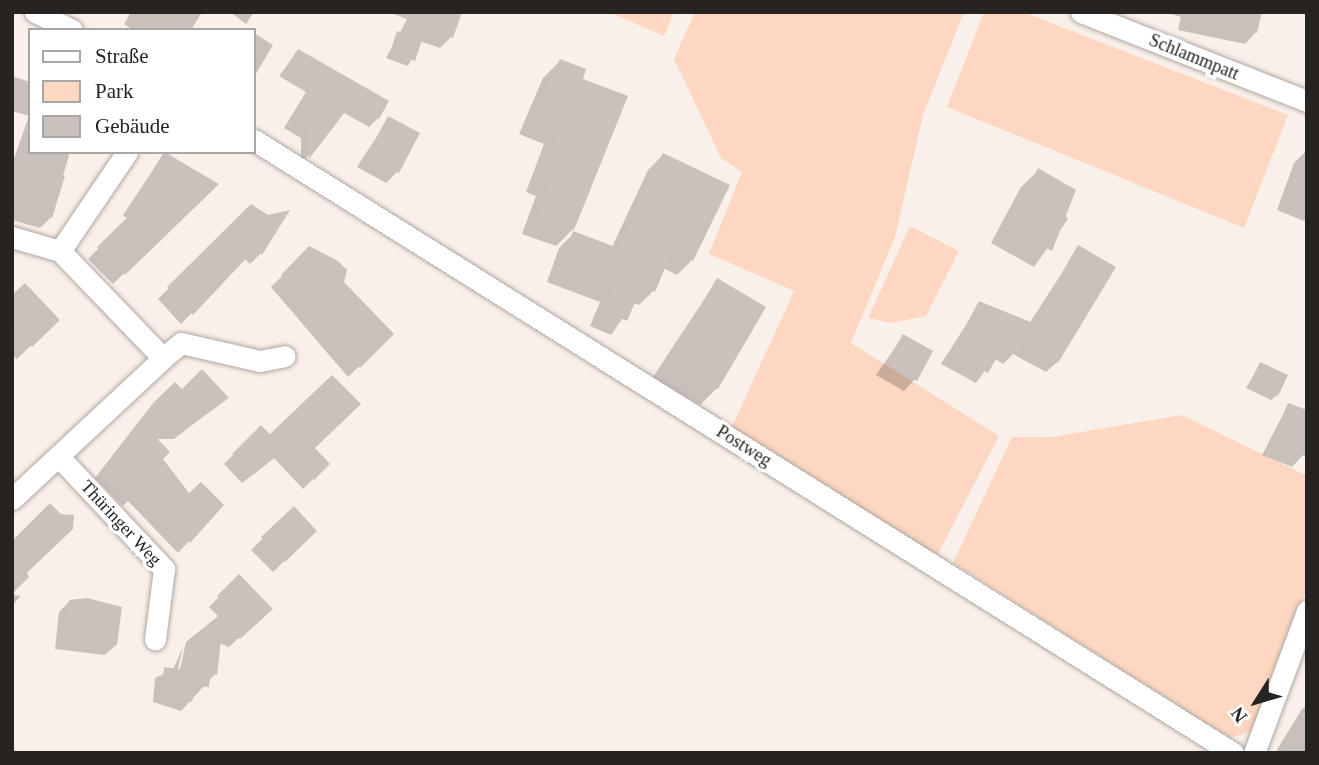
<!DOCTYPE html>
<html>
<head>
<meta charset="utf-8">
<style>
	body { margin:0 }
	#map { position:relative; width:1319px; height:765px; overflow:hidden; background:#faf0ea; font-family:"Times New Roman",serif }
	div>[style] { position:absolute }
	.green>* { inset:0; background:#fdd7c2 }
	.shadow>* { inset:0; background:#0003 }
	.building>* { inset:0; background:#cbc1bc }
	.roads { filter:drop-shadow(0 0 2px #b0a7a2) drop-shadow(0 0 2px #b0a7a2) }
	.minor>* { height:21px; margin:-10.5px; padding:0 10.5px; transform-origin:10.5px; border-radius:10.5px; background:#fff }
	span { translate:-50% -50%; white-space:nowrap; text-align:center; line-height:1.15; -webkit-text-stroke:7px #fff; paint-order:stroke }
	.street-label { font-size:18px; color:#272321 }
	.frame { position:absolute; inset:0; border:14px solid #272321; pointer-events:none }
	.legend { position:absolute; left:28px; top:28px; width:228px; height:126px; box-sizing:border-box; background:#fff; border:2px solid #a9a7a6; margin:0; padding:9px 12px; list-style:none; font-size:21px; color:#272321 }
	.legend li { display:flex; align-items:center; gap:14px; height:35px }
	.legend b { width:35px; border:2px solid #a9a7a6 }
	.north { position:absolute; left:1221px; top:667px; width:70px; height:70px; -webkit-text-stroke:5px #fff; paint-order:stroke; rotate:233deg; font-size:19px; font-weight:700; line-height:28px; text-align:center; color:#272321 }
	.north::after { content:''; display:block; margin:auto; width:24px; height:32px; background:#272321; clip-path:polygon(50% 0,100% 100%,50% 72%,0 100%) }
</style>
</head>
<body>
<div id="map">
	<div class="green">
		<i style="clip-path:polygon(608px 12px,674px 12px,664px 36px)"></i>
		<i style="clip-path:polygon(695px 12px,964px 12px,923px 115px,895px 237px,851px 343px,999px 436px,937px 556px,732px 427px,794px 291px,709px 254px,742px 172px,721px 158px,674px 59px)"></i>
		<i style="clip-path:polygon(984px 12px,1023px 12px,1288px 115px,1244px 228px,947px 107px)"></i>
		<i style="clip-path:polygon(910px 226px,959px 251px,926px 316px,891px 323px,868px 318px)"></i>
		<i style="clip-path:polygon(1182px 415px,1307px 476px,1307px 588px,1251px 732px,1229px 738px,953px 563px,1012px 437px,1052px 437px)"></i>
	</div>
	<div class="shadow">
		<i style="clip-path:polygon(131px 12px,202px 12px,191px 30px,133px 30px,124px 24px)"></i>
		<i style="clip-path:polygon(230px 12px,254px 12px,246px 24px)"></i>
		<i style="clip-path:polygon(411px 12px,451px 37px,440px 48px,420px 41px,408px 66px,386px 58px)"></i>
		<i style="clip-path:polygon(1165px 12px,1260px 12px,1256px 32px,1245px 44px,1178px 30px,1181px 17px)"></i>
		<i style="clip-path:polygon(254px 33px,273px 45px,254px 77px)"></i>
		<i style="clip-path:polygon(298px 51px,378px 118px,369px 127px,344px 113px,301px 164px,301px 138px,284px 128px,306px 92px,279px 76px)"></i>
		<i style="clip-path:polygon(560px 61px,580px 80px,573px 229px,556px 246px,522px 234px,536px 196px,526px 192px,544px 144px,519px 134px,543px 78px)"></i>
		<i style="clip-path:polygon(12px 76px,30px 82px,30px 152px,70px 152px,51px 217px,40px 228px,12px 220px,12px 164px,29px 116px,12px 111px)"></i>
		<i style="clip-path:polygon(389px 118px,397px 172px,386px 183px,357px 167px)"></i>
		<i style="clip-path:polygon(1307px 150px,1307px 218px,1304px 221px,1277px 210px,1294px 163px)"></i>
		<i style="clip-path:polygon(165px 152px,216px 184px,113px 284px,88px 259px,128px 219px,123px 215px)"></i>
		<i style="clip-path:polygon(663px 155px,692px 260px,677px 275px,663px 268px,653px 291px,639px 305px,633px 303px,611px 335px,590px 326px,600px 302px,547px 282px,559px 248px,574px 233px,612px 247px,648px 170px)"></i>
		<i style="clip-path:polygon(1038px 171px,1068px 219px,1034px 267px,991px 243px,1021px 187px)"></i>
		<i style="clip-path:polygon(251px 206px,267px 216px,286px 213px,260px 254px,250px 264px,244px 258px,181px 324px,158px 299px)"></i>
		<i style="clip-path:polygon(310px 248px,345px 270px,342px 282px,392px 334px,348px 377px,271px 287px)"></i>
		<i style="clip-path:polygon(1078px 248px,1057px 362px,1046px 372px,1013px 354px,1003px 364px,994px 358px,976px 383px,941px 364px,980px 303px,1029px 324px)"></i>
		<i style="clip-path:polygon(717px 280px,717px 388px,700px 405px,653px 377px)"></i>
		<i style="clip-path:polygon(12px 298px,57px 320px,17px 359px,12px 355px)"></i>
		<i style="clip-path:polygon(903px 336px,915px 379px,904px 391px,876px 375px)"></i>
		<i style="clip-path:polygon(1260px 364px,1277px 395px,1271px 400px,1246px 388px)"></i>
		<i style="clip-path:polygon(182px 391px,227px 398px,174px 439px,155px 439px,161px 459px,189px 496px,221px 506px,178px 553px,128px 501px,123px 506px,95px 478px,143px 416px)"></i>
		<i style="clip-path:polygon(1288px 405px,1303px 455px,1292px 467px,1262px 455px)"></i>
		<i style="clip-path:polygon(261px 428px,270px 437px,313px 448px,328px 464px,303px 489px,274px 458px,242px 483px,224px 464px)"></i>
		<i style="clip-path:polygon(293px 509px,315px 531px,273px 572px,251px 550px)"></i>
		<i style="clip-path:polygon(12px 541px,29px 577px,12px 594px)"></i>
		<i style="clip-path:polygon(239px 577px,270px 608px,229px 647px,219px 643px,215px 674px,181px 711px,153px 702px,155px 678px,173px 670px,183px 647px,176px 677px,219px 617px,209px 607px)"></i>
		<i style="clip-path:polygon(12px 595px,21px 596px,12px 605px)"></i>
		<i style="clip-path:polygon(69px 602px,116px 645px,105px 655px,55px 649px,59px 612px)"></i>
		<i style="clip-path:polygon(1307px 705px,1307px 753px,1275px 753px,1302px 709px)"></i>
	</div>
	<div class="building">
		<i style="clip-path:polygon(389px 12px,462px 12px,453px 38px)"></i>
		<i style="clip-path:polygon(1202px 12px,1262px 12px,1257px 33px,1201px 22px)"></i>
		<i style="clip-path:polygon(397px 31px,422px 40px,415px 61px,390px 53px)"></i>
		<i style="clip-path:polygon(298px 49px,389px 101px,379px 119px,351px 104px,309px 159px,309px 129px,291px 119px,313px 83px,286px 67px)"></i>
		<i style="clip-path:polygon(560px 59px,586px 69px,583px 79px,628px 96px,574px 230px,538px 217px,552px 179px,542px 175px,560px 127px,534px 118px)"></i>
		<i style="clip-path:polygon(388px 116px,420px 133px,399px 173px,367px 155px)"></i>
		<i style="clip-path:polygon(164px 152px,219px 184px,125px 275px,97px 247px,138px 207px,132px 204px)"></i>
		<i style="clip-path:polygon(663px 153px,730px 185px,693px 261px,672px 251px,655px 292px,642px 286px,627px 321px,604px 311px,614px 287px,560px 267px,573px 231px,618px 248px)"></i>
		<i style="clip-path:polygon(12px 160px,65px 176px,52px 218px,12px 206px)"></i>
		<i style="clip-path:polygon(1038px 168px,1076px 190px,1052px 251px,1006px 226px)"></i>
		<i style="clip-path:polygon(251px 204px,268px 215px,290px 210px,262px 255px,255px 249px,193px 315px,167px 287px)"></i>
		<i style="clip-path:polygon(1078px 245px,1116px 267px,1058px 363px,1022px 343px,1016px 354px,1003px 347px,988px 373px,951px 353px,979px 301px,1033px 323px)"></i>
		<i style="clip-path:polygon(309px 246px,338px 261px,347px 270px,344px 282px,394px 334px,360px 368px,281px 275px)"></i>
		<i style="clip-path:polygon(717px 278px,766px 307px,718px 389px,669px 360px)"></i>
		<i style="clip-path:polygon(25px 283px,60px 320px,32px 347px,12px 326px,12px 295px)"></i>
		<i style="clip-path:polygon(903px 334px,933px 351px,917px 381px,886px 364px)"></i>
		<i style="clip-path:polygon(1260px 362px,1288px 375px,1278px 396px,1250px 383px)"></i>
		<i style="clip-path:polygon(202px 369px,229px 398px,186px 429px,146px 427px,170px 452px,163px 459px,189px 493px,201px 482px,224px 505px,190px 543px,140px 491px,135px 496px,105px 466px,154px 402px,175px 382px,182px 389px)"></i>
		<i style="clip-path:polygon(332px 375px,361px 404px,315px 448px,330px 464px,314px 480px,285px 449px,253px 475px,232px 454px,261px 425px,270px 434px)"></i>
		<i style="clip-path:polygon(1288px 403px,1307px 410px,1307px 457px,1272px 443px)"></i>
		<i style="clip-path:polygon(50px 503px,61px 514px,74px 515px,73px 529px,12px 587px,12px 541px)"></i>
		<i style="clip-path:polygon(294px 506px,317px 531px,285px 562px,261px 537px)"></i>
		<i style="clip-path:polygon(239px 574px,273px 609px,240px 639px,222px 632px,217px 675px,210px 674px,209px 687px,194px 686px,192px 702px,161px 693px,164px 667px,180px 669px,186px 642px,228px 608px,217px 596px)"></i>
		<i style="clip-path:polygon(87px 598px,122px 607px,117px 645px,64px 639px,69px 600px)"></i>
	</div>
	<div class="roads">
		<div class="minor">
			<i style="left:35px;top:12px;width:41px;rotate:25.9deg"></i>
			<i style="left:1081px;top:12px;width:243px;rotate:21.5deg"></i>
			<i style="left:254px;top:140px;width:1155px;rotate:32.05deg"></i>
			<i style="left:12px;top:237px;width:50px;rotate:16.3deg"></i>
			<i style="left:163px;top:358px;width:23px;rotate:-40deg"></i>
			<i style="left:181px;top:343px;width:81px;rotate:12.8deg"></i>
			<i style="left:260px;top:361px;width:25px;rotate:-11deg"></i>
			<i style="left:59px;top:457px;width:154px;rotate:46.8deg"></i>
			<i style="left:164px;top:569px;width:71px;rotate:97.3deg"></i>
			<i style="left:12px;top:499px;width:207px;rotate:-43deg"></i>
			<i style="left:163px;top:358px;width:149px;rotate:-133.9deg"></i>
			<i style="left:60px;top:251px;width:120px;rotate:-55.9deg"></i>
			<i style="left:1254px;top:753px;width:152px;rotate:-69.5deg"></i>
		</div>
	</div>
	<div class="street-label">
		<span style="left:1194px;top:57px;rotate:22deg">Schlammpatt</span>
		<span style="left:744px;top:446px;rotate:32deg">Postweg</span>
		<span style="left:121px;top:523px;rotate:47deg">Thüringer Weg</span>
	</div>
	<div class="frame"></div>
	<ul class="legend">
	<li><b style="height:9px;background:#fff"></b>Straße</li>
	<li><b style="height:19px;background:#fdd7c2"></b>Park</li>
	<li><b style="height:19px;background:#cbc1bc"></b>Gebäude</li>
	</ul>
	<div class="north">N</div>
</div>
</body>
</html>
